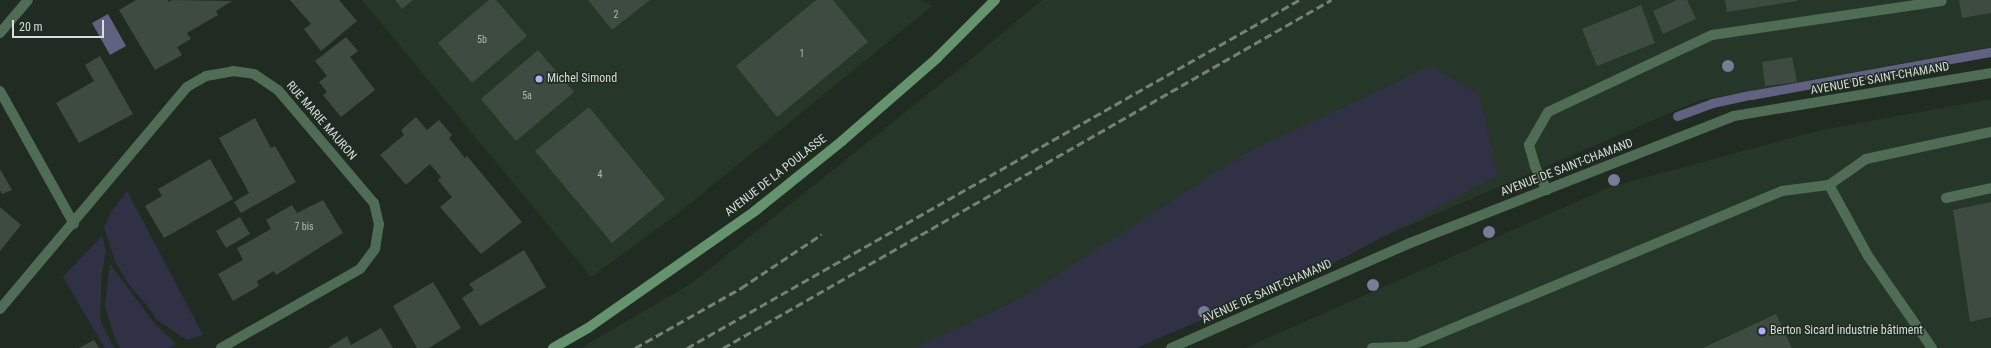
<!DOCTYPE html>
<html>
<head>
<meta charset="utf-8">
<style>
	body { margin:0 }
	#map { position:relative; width:1991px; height:348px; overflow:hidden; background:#202c22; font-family:"Roboto Condensed",sans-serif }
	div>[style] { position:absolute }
	.built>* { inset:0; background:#26372a }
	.green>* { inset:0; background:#313146 }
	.water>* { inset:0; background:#616181 }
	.stream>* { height:9px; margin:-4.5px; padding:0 4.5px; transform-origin:4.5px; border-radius:4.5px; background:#616181 }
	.building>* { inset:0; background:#3e4b41 }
	.lane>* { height:10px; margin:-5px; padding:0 5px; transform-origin:5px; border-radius:5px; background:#4f6d55 }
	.street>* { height:10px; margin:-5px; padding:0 5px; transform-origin:5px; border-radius:5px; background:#4f6d55 }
	.secondary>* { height:10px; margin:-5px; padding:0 5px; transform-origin:5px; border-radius:5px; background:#64936e }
	.rail>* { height:3px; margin-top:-1.5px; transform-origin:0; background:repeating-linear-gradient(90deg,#768077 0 8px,transparent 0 12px) }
	.trees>* { width:12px; height:12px; margin:-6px; border-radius:50%; background:#777c97 }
	.dots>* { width:11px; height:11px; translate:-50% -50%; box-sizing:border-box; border:2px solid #202c22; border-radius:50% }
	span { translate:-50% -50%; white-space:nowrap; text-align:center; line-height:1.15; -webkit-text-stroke:3px #202c22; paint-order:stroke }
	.number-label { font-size:10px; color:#b1bab2 }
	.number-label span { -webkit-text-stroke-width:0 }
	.poi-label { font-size:12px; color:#d7dfd8 }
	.left { translate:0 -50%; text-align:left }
	.street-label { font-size:12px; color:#d7dfd8 }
	.scale { position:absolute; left:12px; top:20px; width:92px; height:18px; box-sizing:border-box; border:2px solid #d7dfd8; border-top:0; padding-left:5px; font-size:12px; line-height:14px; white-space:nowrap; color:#d7dfd8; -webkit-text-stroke:3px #202c22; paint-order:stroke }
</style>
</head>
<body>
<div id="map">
	<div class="built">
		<i style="clip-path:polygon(362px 0,922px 0,932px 6px,676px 215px,591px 277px)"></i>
		<i style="clip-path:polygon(1042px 0,1991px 0,1991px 47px,1700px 100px,1250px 294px,1117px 348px,581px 348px,692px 283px,958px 70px)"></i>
		<i style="clip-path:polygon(1991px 99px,1991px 348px,1245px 348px,1610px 187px,1821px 130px)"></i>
	</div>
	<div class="green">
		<i style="clip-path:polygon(1431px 66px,1479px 95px,1498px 175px,1332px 264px,1136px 348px,915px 348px,1020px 299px,1245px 154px)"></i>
		<i style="clip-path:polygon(127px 191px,203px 335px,187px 340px,156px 319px,152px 312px,127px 282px,115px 261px,104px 227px,111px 212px)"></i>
		<i style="clip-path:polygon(102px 236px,106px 251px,102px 272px,100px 320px,114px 348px,105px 348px,63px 277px)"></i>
		<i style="clip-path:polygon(110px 264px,155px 324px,176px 344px,168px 348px,120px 348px,114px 336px,105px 306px)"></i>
	</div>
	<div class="water">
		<i style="clip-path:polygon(108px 14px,126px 46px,110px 55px,92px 23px)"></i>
	</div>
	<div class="stream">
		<i style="left:1677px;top:116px;width:37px;rotate:-20deg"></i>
		<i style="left:1712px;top:103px;width:40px;rotate:-12deg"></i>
		<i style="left:1751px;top:95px;width:244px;rotate:-10.2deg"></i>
	</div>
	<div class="building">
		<i style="clip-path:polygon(136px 0,168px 0,169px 2px,172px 0,232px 1px,216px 11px,218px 15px,187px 33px,191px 39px,177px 47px,182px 55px,155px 70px,119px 10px)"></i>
		<i style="clip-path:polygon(290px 0,339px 0,357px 21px,321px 51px,304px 29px,311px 24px)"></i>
		<i style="clip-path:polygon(395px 0,413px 0,402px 9px)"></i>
		<i style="clip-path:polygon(489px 0,496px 0,527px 36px,472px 83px,438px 43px)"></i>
		<i style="clip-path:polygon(588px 0,650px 0,612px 30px)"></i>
		<i style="clip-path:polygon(816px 0,833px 0,868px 42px,777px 117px,736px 66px)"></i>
		<i style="clip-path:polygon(1677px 0,1687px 0,1696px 19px,1663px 34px,1653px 11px)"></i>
		<i style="clip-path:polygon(1725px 0,1797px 0,1797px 1px,1727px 12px)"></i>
		<i style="clip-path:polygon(1959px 0,1991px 0,1991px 13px,1962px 18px)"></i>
		<i style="clip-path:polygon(1641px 5px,1655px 43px,1597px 66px,1582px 29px)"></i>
		<i style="clip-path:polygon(346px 37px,358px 51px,350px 57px,375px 90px,341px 117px,323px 95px,327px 92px,319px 82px,327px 76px,315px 61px)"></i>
		<i style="clip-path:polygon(538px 50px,574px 92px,516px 141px,481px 99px)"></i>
		<i style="clip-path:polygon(100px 56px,133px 114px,79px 143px,56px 103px,94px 81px,85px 65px)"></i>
		<i style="clip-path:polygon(1792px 57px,1797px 82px,1765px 86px,1762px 62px)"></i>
		<i style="clip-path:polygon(589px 107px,665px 199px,612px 243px,535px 151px)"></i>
		<i style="clip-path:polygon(416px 117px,427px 130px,439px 120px,452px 135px,449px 138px,465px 158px,467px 156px,522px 222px,481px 254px,440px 207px,452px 197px,438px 180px,441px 177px,430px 164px,406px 185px,380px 155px,404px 135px,401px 130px)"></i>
		<i style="clip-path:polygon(255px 118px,271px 148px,275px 146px,296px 182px,241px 213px,234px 202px,249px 193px,219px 138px)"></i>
		<i style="clip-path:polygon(210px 159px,233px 199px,164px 238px,145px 206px,162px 196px,158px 189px)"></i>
		<i style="clip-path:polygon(0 169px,12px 190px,2px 194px,0 190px)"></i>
		<i style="clip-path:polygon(323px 200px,343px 233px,276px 275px,274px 271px,257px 281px,259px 286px,233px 301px,218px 274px,243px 260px,237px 248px,271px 229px,266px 220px,292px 205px,297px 213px)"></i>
		<i style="clip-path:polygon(1991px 202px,1991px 317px,1970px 322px,1953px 210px)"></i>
		<i style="clip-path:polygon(0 207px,21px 225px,0 251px)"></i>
		<i style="clip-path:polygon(240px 217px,250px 234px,226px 248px,216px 231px)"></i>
		<i style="clip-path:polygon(524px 250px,546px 287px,480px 326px,462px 298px,474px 290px,469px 284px)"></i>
		<i style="clip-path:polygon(433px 282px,461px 328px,429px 348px,417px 348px,393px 306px)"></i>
		<i style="clip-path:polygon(1776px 314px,1792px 348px,1703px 348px)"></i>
		<i style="clip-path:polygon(381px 328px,393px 348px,328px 348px,347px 336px,351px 345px)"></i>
		<i style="clip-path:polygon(94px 340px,99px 348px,79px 348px)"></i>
	</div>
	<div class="lane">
		<i style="left:0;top:33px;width:43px;rotate:-49.7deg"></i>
		<i style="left:1829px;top:185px;width:45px;rotate:-35.1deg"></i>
		<i style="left:1866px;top:159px;width:128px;rotate:-12.2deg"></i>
		<i style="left:1547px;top:190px;width:27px;rotate:-117deg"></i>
		<i style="left:1535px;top:166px;width:22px;rotate:-106deg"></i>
		<i style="left:1529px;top:145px;width:38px;rotate:-60deg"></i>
		<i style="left:1548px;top:112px;width:181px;rotate:-25.2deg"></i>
		<i style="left:1712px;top:35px;width:232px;rotate:-8.4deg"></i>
		<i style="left:1946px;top:198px;width:46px;rotate:-12.5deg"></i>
		<i style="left:1372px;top:348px;width:33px;rotate:-2deg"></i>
		<i style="left:1405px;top:348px;width:408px;rotate:-22.6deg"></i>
		<i style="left:1782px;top:191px;width:47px;rotate:-7.3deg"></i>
		<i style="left:1829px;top:185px;width:81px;rotate:61.2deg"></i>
		<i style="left:1868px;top:256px;width:112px;rotate:55.2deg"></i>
	</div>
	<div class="street">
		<i style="left:0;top:91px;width:152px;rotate:60.9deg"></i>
		<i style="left:0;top:309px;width:290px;rotate:-49.9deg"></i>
		<i style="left:187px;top:87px;width:22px;rotate:-30deg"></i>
		<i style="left:206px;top:76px;width:27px;rotate:-10deg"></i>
		<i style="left:233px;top:71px;width:21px;rotate:8deg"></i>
		<i style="left:254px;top:74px;width:29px;rotate:34deg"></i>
		<i style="left:278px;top:90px;width:148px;rotate:49.7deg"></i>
		<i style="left:374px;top:203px;width:22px;rotate:77deg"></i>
		<i style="left:379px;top:224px;width:25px;rotate:99deg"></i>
		<i style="left:375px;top:249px;width:25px;rotate:127deg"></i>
		<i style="left:360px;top:269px;width:160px;rotate:150.4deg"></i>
		<i style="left:1171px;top:348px;width:261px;rotate:-23.7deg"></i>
		<i style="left:1410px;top:243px;width:348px;rotate:-21.4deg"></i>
		<i style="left:1734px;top:116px;width:261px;rotate:-9.5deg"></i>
	</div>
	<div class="secondary">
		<i style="left:553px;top:348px;width:40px;rotate:-29.7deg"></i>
		<i style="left:588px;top:328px;width:204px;rotate:-35deg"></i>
		<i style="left:755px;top:211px;width:112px;rotate:-38.8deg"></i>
		<i style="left:842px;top:141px;width:126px;rotate:-41.1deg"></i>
		<i style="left:937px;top:58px;width:82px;rotate:-45deg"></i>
	</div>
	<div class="rail">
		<i style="left:635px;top:348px;width:122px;rotate:-29.5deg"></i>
		<i style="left:741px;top:288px;width:97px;rotate:-33.7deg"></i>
		<i style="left:687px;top:348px;width:704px;rotate:-29.62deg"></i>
		<i style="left:723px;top:348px;width:701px;rotate:-29.79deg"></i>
	</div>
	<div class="trees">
		<i style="left:1728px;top:66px"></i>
		<i style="left:1614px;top:180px"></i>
		<i style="left:1489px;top:232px"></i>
		<i style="left:1373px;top:285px"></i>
		<i style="left:1204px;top:312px"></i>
	</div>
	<div class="dots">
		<i style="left:539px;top:79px;background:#b0adfa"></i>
		<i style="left:1762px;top:331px;background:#b0adfa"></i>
	</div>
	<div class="number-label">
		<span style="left:616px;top:15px">2</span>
		<span style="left:482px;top:40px">5b</span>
		<span style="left:802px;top:54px">1</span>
		<span style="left:527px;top:96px">5a</span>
		<span style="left:600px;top:175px">4</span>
		<span style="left:304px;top:227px">7 bis</span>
	</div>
	<div class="poi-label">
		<span class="left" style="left:547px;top:79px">Michel Simond</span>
		<span class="left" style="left:1770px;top:331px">Berton Sicard industrie bâtiment</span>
	</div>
	<div class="street-label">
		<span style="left:1880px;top:79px;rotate:-10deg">AVENUE DE SAINT-CHAMAND</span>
		<span style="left:321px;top:121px;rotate:49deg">RUE MARIE MAURON</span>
		<span style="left:1567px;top:168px;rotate:-21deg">AVENUE DE SAINT-CHAMAND</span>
		<span style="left:776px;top:176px;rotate:-38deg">AVENUE DE LA POULASSE</span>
		<span style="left:1267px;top:292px;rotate:-24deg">AVENUE DE SAINT-CHAMAND</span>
	</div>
	<div class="scale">20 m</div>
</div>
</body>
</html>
